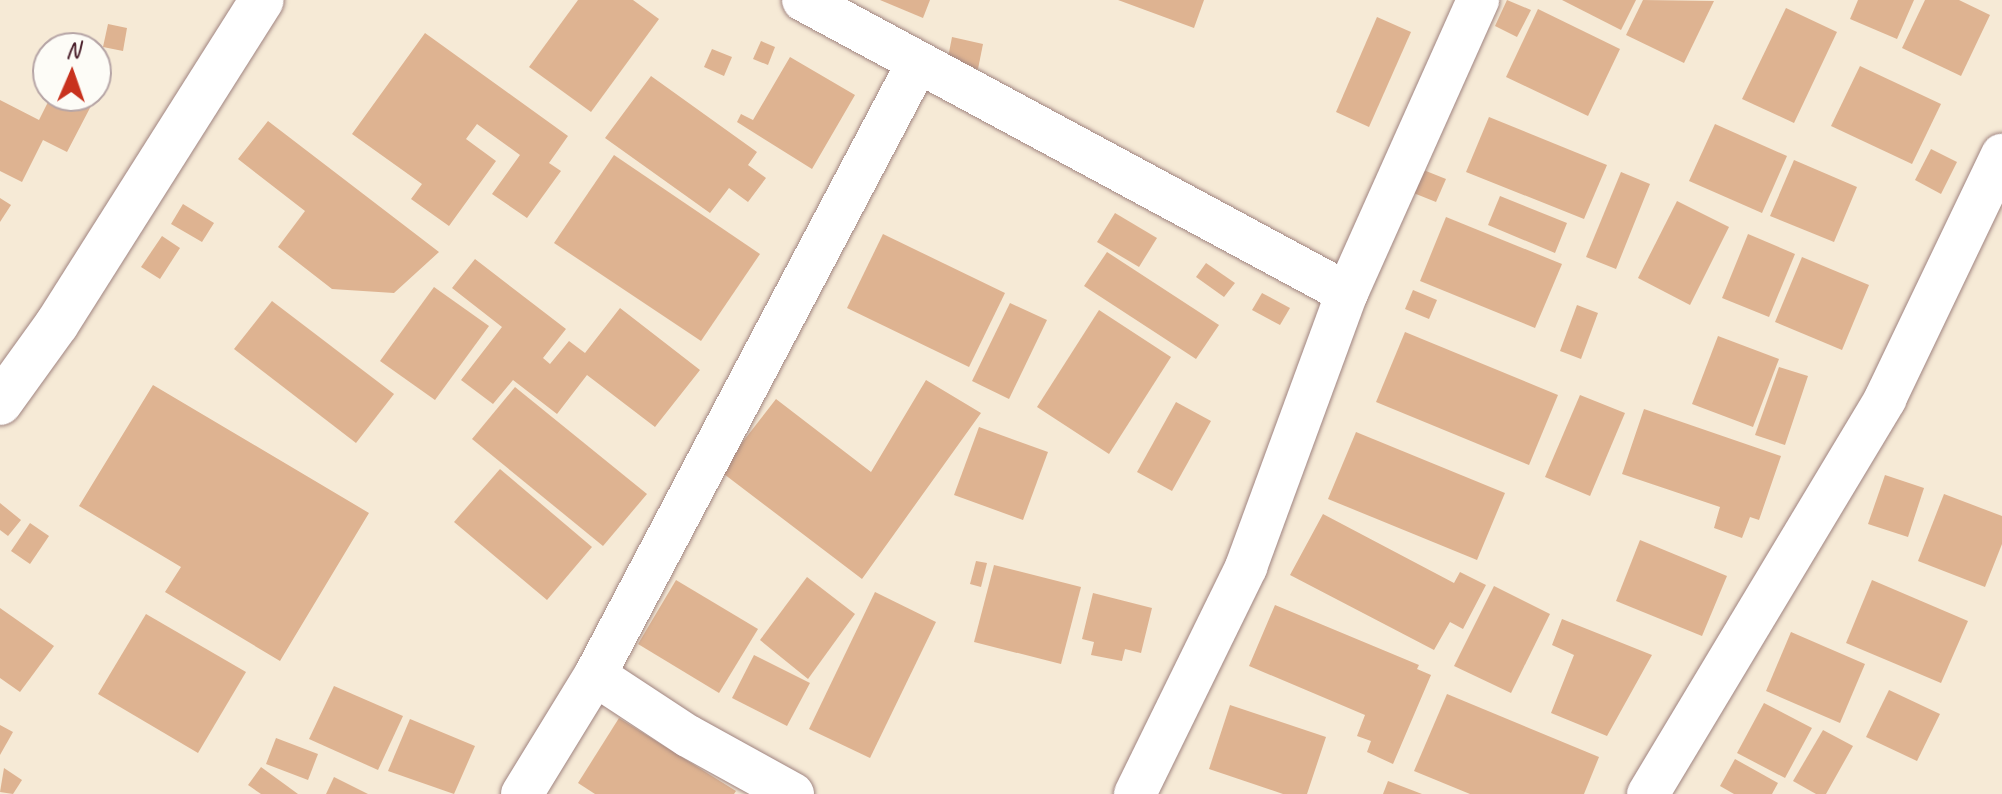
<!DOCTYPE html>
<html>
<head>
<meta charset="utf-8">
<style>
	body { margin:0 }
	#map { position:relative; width:2002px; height:794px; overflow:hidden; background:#f6ead6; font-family:Caveat,sans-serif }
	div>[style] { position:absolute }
	.building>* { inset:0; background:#deb391 }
	.roads { filter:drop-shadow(0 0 2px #a08480) drop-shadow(0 0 2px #a08480) }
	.street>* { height:42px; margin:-21px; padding:0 21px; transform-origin:21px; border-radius:21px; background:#fff }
	.secondary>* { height:44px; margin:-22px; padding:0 22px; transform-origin:22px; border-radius:22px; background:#fff }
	span { translate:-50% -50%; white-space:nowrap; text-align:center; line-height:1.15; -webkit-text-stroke:7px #fdfcf7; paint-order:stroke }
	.north { position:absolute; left:32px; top:32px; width:80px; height:80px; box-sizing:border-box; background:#fdfcf7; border:2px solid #b5a4a5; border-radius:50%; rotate:2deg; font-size:22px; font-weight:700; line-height:32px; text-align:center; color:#4a1f2b }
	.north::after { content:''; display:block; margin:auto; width:28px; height:36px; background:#c8321e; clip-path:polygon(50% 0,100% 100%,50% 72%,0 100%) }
</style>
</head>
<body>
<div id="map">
	<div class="building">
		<i style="clip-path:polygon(578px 0,633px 0,659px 19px,591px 112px,529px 67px)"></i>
		<i style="clip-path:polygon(880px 0,930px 0,923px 18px)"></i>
		<i style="clip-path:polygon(1118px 0,1204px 0,1194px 28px)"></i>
		<i style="clip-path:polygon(1507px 0,1531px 10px,1517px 37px,1495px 26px)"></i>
		<i style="clip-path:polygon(1562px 0,1636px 0,1621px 30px)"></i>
		<i style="clip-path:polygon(1643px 0,1714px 1px,1684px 63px,1626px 35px)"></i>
		<i style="clip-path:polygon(1858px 0,1914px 0,1897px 39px,1850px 19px)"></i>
		<i style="clip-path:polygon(1925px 0,1959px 0,1990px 15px,1961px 76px,1902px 48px)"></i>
		<i style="clip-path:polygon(1786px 8px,1837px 32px,1794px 123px,1742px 99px)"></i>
		<i style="clip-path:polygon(1538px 9px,1620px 49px,1588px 116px,1506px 77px)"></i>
		<i style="clip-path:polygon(1377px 17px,1411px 32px,1369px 127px,1336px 112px)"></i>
		<i style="clip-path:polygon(108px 24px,127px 28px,123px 51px,103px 47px)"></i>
		<i style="clip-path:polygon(425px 33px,568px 136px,549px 163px,561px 171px,527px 218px,492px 194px,520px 155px,477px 124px,466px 139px,496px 161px,449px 226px,411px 199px,422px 184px,352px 134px)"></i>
		<i style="clip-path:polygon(952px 37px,983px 44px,978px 69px,947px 63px)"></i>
		<i style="clip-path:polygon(761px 41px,775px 47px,768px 65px,753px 59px)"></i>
		<i style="clip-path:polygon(712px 49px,732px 57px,724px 76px,704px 67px)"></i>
		<i style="clip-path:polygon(790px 57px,855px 95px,812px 169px,737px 122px,741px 114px,753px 120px)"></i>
		<i style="clip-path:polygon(1860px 66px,1941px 104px,1912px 164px,1831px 126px)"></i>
		<i style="clip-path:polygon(651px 76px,757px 152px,748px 165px,766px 178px,748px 202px,729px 188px,710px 213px,605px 138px)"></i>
		<i style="clip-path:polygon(96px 77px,104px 81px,67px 152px,43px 140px,22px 182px,0 171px,0 100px,39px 120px,51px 96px,96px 96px)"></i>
		<i style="clip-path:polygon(1489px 117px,1607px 165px,1584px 219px,1466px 172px)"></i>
		<i style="clip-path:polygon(268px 121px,439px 252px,394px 293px,332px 289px,278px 247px,305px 211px,238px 159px)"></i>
		<i style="clip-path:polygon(1715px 124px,1787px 156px,1762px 213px,1689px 181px)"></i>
		<i style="clip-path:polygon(1931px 149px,1957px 162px,1941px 194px,1915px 180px)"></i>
		<i style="clip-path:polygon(614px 155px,760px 254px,701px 341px,554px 243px)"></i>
		<i style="clip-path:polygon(1794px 160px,1857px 187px,1834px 242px,1770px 216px)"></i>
		<i style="clip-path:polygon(1421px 169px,1446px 179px,1436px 202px,1411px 192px)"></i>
		<i style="clip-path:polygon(1621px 172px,1650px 184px,1616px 269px,1586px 257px)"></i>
		<i style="clip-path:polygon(1500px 196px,1567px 223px,1555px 253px,1488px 225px)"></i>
		<i style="clip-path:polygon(0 198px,11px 205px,0 222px)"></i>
		<i style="clip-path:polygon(1677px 201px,1729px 227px,1690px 305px,1638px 278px)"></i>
		<i style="clip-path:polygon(183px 204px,214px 223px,202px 242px,171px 224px)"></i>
		<i style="clip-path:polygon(1115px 213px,1157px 238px,1139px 267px,1097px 242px)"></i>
		<i style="clip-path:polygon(1446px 217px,1562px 264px,1535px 328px,1420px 281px)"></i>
		<i style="clip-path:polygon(883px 234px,1005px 293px,969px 367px,847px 308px)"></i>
		<i style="clip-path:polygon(1748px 234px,1795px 254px,1769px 317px,1722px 298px)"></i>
		<i style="clip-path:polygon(162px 236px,180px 248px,160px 279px,141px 267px)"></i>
		<i style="clip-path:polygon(1107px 252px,1219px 325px,1196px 359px,1084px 286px)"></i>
		<i style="clip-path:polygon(1802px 257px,1869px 285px,1842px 350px,1775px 322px)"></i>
		<i style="clip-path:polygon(475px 259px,566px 329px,543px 358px,550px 364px,569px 341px,585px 353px,620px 308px,700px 370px,655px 427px,587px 375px,557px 414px,513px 380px,493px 404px,461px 380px,502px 327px,452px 288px)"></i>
		<i style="clip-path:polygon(1206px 263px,1235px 283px,1224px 297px,1196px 277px)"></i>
		<i style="clip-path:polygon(434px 287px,489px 326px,435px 400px,380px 361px)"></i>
		<i style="clip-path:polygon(1413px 290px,1437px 300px,1429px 319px,1405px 309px)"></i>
		<i style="clip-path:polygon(1262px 293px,1290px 308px,1280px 325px,1252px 310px)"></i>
		<i style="clip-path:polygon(272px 301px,394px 394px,356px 443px,234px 349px)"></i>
		<i style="clip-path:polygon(1010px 303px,1047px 320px,1009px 399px,972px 381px)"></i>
		<i style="clip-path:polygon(1577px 305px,1598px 313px,1581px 359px,1560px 351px)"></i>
		<i style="clip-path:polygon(1099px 310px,1171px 357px,1109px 454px,1037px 407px)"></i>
		<i style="clip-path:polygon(1405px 332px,1558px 395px,1529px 465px,1376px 402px)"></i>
		<i style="clip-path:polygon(1718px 336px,1779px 359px,1753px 427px,1692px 404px)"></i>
		<i style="clip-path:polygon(1779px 367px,1808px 376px,1785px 445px,1755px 435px)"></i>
		<i style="clip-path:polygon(926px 380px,981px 413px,862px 579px,720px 471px,776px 399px,871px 472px)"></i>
		<i style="clip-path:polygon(153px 385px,369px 513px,280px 661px,165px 592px,181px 567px,79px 506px)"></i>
		<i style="clip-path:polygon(515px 387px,647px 494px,603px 546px,472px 439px)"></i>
		<i style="clip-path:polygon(1580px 395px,1625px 413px,1590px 496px,1545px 477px)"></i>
		<i style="clip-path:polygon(1176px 402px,1211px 421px,1172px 491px,1137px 472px)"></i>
		<i style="clip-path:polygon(1644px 409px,1781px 456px,1759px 520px,1750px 517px,1742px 538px,1714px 528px,1720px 507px,1622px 474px)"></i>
		<i style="clip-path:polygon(979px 427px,1048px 452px,1023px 520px,954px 495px)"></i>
		<i style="clip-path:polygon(1356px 432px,1505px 493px,1477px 560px,1328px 499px)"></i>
		<i style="clip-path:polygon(500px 469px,592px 547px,547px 600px,454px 522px)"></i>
		<i style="clip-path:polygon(1885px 475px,1924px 488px,1908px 537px,1868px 524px)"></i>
		<i style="clip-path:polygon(1944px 494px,2002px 516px,2002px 544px,1985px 587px,1918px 561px)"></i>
		<i style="clip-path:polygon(0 503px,21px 520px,8px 536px,0 530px)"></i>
		<i style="clip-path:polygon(1323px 514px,1454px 583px,1460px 572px,1486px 585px,1463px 629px,1450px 622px,1434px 650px,1290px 575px)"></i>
		<i style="clip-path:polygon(30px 523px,49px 536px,30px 564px,11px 551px)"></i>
		<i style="clip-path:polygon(1640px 540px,1727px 576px,1702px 636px,1616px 601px)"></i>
		<i style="clip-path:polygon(976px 561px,987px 563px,981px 587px,970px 584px)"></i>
		<i style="clip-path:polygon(994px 565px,1081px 587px,1061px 664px,974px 642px)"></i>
		<i style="clip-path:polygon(807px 577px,855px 614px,808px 679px,760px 640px)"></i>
		<i style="clip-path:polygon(676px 580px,758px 629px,719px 693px,638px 644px)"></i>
		<i style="clip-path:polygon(1872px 580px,1968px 621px,1941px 683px,1846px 643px)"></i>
		<i style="clip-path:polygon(1494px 586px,1550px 614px,1511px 693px,1454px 666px)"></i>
		<i style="clip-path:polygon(875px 592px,936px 622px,870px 758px,809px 729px)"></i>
		<i style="clip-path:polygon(1093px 593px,1152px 608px,1141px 653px,1125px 649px,1122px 661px,1091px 655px,1094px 642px,1082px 639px)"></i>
		<i style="clip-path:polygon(1275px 605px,1419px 665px,1417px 669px,1431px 675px,1393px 764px,1367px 752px,1371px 741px,1357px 736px,1365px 715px,1249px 666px)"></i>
		<i style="clip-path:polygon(0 608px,54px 646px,20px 692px,0 678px)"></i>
		<i style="clip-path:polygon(146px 614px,246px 672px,198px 753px,98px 694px)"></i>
		<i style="clip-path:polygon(1562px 619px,1652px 655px,1607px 736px,1551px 713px,1574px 655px,1552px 645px)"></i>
		<i style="clip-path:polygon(1791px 632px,1865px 664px,1840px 723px,1766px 691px)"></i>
		<i style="clip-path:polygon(754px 655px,810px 683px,787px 726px,732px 698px)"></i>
		<i style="clip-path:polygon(334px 686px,403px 716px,378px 770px,309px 739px)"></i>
		<i style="clip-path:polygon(1889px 690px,1940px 714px,1917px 761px,1866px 737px)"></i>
		<i style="clip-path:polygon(1447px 694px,1599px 757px,1584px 794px,1470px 794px,1414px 771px)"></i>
		<i style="clip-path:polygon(1764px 703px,1812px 728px,1785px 778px,1737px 753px)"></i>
		<i style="clip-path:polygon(1230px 705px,1326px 737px,1307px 794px,1283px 794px,1209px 769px)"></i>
		<i style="clip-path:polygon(619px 718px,736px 791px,734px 794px,595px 794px,578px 783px)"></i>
		<i style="clip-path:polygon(410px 719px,475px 746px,454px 794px,388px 771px)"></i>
		<i style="clip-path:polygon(0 725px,13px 732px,0 755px)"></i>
		<i style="clip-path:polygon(1823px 730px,1853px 746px,1826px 794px,1816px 794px,1793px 781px)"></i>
		<i style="clip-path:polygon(276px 738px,318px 754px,308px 780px,266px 764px)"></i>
		<i style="clip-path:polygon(1735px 759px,1778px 783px,1772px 794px,1734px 794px,1720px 786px)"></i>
		<i style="clip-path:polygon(261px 767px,298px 794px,261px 794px,248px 785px)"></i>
		<i style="clip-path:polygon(4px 768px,22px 780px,13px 794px,0 792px)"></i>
		<i style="clip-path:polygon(334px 777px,368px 794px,326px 794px)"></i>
		<i style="clip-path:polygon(1388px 781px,1422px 794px,1383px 794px)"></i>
	</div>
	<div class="roads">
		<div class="street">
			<i style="left:803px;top:0;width:618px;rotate:28.31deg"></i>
			<i style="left:595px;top:675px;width:111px;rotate:33.3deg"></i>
			<i style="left:688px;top:736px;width:120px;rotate:28.9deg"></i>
			<i style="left:522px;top:794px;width:140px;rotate:-58.5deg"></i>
			<i style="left:595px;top:675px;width:693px;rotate:-62.21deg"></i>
			<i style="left:1135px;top:794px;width:253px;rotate:-63.9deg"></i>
			<i style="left:1246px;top:567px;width:292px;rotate:-69.8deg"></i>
			<i style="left:1347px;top:293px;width:321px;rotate:-65.9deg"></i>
			<i style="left:1648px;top:794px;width:461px;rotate:-59deg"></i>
			<i style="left:1885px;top:399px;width:271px;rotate:-64.4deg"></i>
		</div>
		<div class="secondary">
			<i style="left:0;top:403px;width:97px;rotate:-54.2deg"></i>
			<i style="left:57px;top:324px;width:383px;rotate:-57.7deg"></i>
		</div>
	</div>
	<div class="north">N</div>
</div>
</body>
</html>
